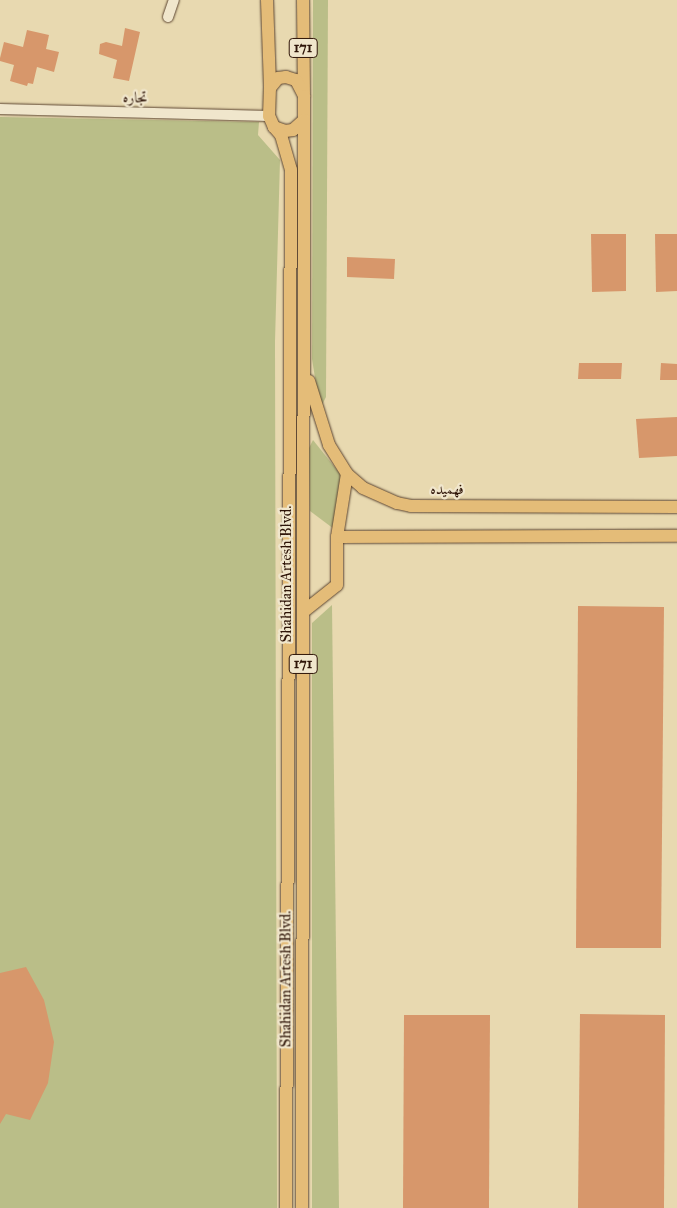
<!DOCTYPE html>
<html>
<head>
<meta charset="utf-8">
<style>
	body { margin:0 }
	#map { position:relative; width:677px; height:1208px; overflow:hidden; background:#e8d9b0; font-family:"IM FELL Great Primer",Amiri,serif }
	div>[style] { position:absolute }
	.green>* { inset:0; background:#babe88 }
	.building>* { inset:0; background:#d7976b }
	.roads { filter:drop-shadow(0 0 1px #5c4531) drop-shadow(0 0 1px #5c4531) }
	.minor>* { height:10px; margin:-5px; padding:0 5px; transform-origin:5px; border-radius:5px; background:#f0e6cc }
	.major>* { height:12px; margin:-6px; padding:0 6px; transform-origin:6px; border-radius:6px; background:#e4bc78 }
	span { translate:-50% -50%; white-space:nowrap; text-align:center; line-height:1.15; -webkit-text-stroke:4.5px #f0e6cc; paint-order:stroke }
	.shield-label span { padding:1px 4px; background:#f0e6cc; border:1px solid; border-radius:4px; -webkit-text-stroke-width:0 }
	.shield-label { font-size:14px; color:#2e1407; font-weight:700 }
	.street-label { font-size:15px; color:#2e1407 }
</style>
</head>
<body>
<div id="map">
	<div class="green">
		<i style="clip-path:polygon(313px 0,328px 0,326px 397px,320px 409px,312px 359px)"></i>
		<i style="clip-path:polygon(0 117px,259px 122px,258px 135px,280px 160px,275px 342px,277px 1208px,0 1208px)"></i>
		<i style="clip-path:polygon(313px 440px,341px 475px,334px 529px,310px 511px,309px 448px)"></i>
		<i style="clip-path:polygon(332px 605px,339px 1208px,312px 1208px,312px 623px)"></i>
	</div>
	<div class="building">
		<i style="clip-path:polygon(125px 28px,140px 32px,129px 81px,113px 78px,117px 60px,99px 54px,100px 44px,106px 42px,122px 46px)"></i>
		<i style="clip-path:polygon(27px 30px,49px 35px,46px 49px,59px 52px,54px 72px,37px 67px,33px 84px,28px 83px,27px 86px,10px 81px,14px 65px,0 61px,0 58px,4px 42px,23px 47px)"></i>
		<i style="clip-path:polygon(591px 234px,626px 234px,626px 291px,592px 292px)"></i>
		<i style="clip-path:polygon(655px 234px,677px 234px,677px 291px,656px 292px)"></i>
		<i style="clip-path:polygon(347px 257px,395px 259px,394px 279px,347px 277px)"></i>
		<i style="clip-path:polygon(579px 363px,622px 363px,621px 379px,578px 379px)"></i>
		<i style="clip-path:polygon(661px 363px,677px 364px,677px 380px,660px 380px)"></i>
		<i style="clip-path:polygon(677px 417px,677px 456px,639px 458px,636px 419px)"></i>
		<i style="clip-path:polygon(578px 606px,664px 607px,661px 948px,576px 948px)"></i>
		<i style="clip-path:polygon(26px 967px,44px 1000px,54px 1042px,48px 1083px,30px 1120px,6px 1114px,0 1124px,0 973px)"></i>
		<i style="clip-path:polygon(580px 1014px,665px 1015px,664px 1208px,578px 1208px)"></i>
		<i style="clip-path:polygon(404px 1015px,490px 1015px,489px 1208px,403px 1208px)"></i>
	</div>
	<div class="roads">
		<div class="minor">
			<i style="left:168px;top:17px;width:18px;rotate:-71deg"></i>
			<i style="left:0;top:109px;width:269px;rotate:1.5deg"></i>
		</div>
		<div class="major">
			<i style="left:267px;top:0;width:88px;rotate:88deg"></i>
			<i style="left:303px;top:0;width:93px;rotate:89.4deg"></i>
			<i style="left:286px;top:77px;width:10px;rotate:17deg"></i>
			<i style="left:296px;top:80px;width:18px;rotate:63deg"></i>
			<i style="left:304px;top:96px;width:24px;rotate:90deg"></i>
			<i style="left:304px;top:120px;width:15px;rotate:138deg"></i>
			<i style="left:293px;top:130px;width:8px;rotate:173deg"></i>
			<i style="left:285px;top:131px;width:12px;rotate:-160deg"></i>
			<i style="left:274px;top:127px;width:12px;rotate:-114deg"></i>
			<i style="left:269px;top:116px;width:28px;rotate:-88deg"></i>
			<i style="left:270px;top:88px;width:13px;rotate:-51deg"></i>
			<i style="left:278px;top:78px;width:8px;rotate:-7deg"></i>
			<i style="left:274px;top:127px;width:11px;rotate:49deg"></i>
			<i style="left:281px;top:135px;width:36px;rotate:74deg"></i>
			<i style="left:291px;top:170px;width:1038px;rotate:90.28deg"></i>
			<i style="left:309px;top:381px;width:67px;rotate:72.6deg"></i>
			<i style="left:329px;top:445px;width:34px;rotate:58deg"></i>
			<i style="left:347px;top:474px;width:21px;rotate:41deg"></i>
			<i style="left:363px;top:488px;width:37px;rotate:24deg"></i>
			<i style="left:397px;top:503px;width:14px;rotate:12deg"></i>
			<i style="left:411px;top:506px;width:266px;rotate:0.2deg"></i>
			<i style="left:337px;top:537px;width:340px;rotate:-0.2deg"></i>
			<i style="left:303px;top:612px;width:43px;rotate:-38.5deg"></i>
			<i style="left:337px;top:585px;width:48px;rotate:-90deg"></i>
			<i style="left:337px;top:537px;width:64px;rotate:-81deg"></i>
			<i style="left:302px;top:1208px;width:1088px;rotate:-89.89deg"></i>
		</div>
	</div>
	<div class="shield-label">
		<span style="left:303px;top:48px">171</span>
		<span style="left:303px;top:664px">171</span>
	</div>
	<div class="street-label">
		<span style="left:135px;top:98px;rotate:1deg">تجاره</span>
		<span style="left:447px;top:490px">فهمیده</span>
		<span style="left:287px;top:574px;rotate:-90deg">Shahidan Artesh Blvd.</span>
		<span style="left:286px;top:979px;rotate:-90deg">Shahidan Artesh Blvd.</span>
	</div>
</div>
</body>
</html>
